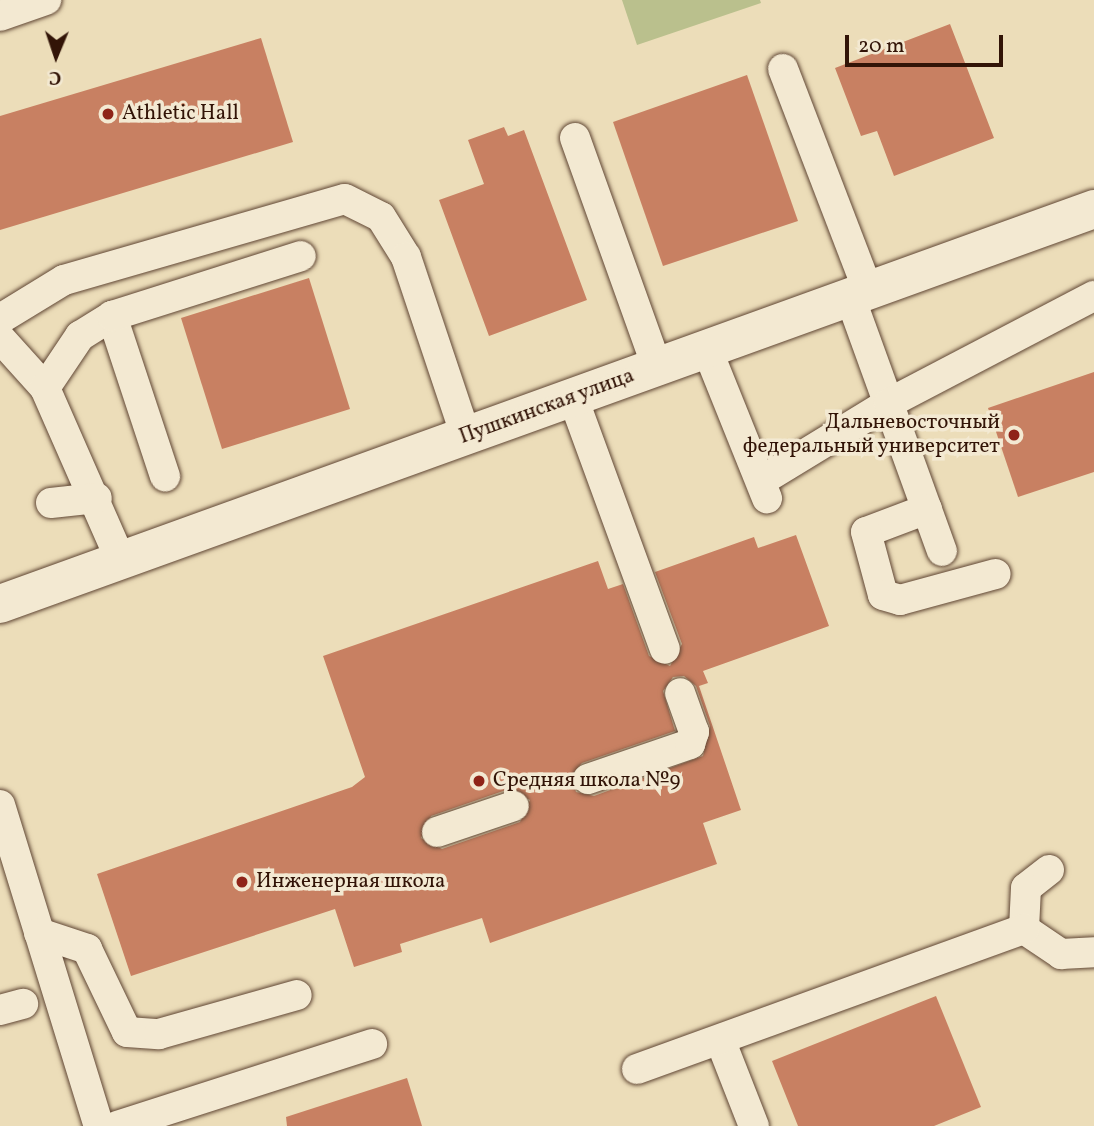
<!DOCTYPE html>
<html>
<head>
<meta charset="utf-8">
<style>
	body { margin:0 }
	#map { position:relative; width:1094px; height:1126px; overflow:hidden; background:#ecddb9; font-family:Vollkorn,serif }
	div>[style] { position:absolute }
	.green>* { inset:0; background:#bac08d }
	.building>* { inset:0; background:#c88062 }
	.roads { filter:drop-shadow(0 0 2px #604634) drop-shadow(0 0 2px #604634) }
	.lane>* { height:30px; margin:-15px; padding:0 15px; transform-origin:15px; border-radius:15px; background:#f3e9d2 }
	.secondary>* { height:38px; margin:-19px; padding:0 19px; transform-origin:19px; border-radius:19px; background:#f3e9d2 }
	.dots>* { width:19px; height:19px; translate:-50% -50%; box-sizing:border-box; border:4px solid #f3e9d2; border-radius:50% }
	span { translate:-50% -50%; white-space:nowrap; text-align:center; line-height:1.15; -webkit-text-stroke:7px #f3e9d2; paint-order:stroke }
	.poi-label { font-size:21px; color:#321407 }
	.left { translate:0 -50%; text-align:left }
	.right { translate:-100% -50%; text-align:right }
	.street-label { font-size:21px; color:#321407 }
	.north { position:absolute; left:21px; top:21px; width:70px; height:70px; -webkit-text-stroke:5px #f3e9d2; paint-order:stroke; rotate:182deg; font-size:19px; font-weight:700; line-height:28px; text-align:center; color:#321407 }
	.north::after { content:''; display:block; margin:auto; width:24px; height:32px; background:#321407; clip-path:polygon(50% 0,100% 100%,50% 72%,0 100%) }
	.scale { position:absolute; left:845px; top:35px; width:158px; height:32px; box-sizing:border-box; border:4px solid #321407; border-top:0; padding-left:9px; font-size:21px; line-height:24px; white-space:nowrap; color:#321407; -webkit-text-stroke:5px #f3e9d2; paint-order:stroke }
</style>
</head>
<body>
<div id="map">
	<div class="green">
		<i style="clip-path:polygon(622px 0,760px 0,761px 3px,637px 45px)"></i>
	</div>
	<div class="building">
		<i style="clip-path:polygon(950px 24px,994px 138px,894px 176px,877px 131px,861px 136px,835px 68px)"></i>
		<i style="clip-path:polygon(261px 38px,293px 142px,0 230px,0 116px)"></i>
		<i style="clip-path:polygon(747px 75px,798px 221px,663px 266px,613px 122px)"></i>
		<i style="clip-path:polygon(504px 127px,508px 136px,524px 130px,587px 300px,489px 336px,439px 200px,484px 184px,468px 140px)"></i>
		<i style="clip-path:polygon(309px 278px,350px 409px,222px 449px,181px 318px)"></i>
		<i style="clip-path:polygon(1094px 372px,1094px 472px,1018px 497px,988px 408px)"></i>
		<i style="clip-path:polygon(evenodd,796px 535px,829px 626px,703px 671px,708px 683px,699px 686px,741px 810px,703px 823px,717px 864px,490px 943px,482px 918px,400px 944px,402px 952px,354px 967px,335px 909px,131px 976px,97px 874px,352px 787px,365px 777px,323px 656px,598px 561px,608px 589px,623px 584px,649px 656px,670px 666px,682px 644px,655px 572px,754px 537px,758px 548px,796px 535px,684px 676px,696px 686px,710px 726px,703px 756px,594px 796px,576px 792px,571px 775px,582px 763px,675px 731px,663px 691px,673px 677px,684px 676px,796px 535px,509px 789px,530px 800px,520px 822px,442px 849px,421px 838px,431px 816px,509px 789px)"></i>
		<i style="clip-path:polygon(936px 996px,981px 1107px,934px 1126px,798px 1126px,772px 1061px)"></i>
		<i style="clip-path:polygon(407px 1078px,422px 1126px,287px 1126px,286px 1117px)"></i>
	</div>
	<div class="roads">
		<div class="lane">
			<i style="left:0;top:16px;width:49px;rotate:-19.2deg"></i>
			<i style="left:783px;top:69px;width:238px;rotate:69deg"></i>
			<i style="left:575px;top:138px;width:243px;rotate:70.3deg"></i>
			<i style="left:850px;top:297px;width:270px;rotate:70.1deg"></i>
			<i style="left:112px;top:316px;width:169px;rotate:71.7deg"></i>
			<i style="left:0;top:319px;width:75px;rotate:-31.4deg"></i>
			<i style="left:64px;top:280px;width:292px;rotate:-16.1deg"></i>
			<i style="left:345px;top:199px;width:40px;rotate:26.6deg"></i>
			<i style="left:381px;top:217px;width:47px;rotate:58deg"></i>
			<i style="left:406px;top:257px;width:189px;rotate:71.5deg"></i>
			<i style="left:0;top:338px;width:67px;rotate:48deg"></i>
			<i style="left:45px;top:388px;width:189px;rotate:66.3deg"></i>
			<i style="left:707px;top:349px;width:161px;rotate:68.1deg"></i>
			<i style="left:45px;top:388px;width:63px;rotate:-56.1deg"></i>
			<i style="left:80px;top:336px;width:38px;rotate:-32deg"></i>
			<i style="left:112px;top:316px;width:198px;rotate:-17.6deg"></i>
			<i style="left:573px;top:398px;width:267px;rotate:69.9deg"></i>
			<i style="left:761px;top:481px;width:150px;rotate:-31.4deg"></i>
			<i style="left:889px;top:403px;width:231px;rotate:-27.6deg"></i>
			<i style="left:51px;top:503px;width:46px;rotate:-6.2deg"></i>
			<i style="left:927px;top:509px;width:65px;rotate:159.3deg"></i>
			<i style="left:866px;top:532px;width:65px;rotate:74.9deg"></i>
			<i style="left:883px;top:595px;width:18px;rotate:16deg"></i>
			<i style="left:900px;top:600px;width:99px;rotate:-15.2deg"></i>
			<i style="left:588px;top:779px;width:108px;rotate:-18.9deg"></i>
			<i style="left:690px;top:744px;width:13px;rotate:-72deg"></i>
			<i style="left:694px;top:732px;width:41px;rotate:-109.7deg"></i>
			<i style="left:0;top:805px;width:336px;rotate:72.9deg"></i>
			<i style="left:437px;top:832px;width:81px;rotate:-18.7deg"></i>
			<i style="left:1049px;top:870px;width:29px;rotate:142deg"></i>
			<i style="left:1026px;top:888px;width:41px;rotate:92.8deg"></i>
			<i style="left:1024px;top:929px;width:45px;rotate:34deg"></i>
			<i style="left:1061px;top:954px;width:33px;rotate:-3deg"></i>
			<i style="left:39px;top:933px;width:51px;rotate:18.4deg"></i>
			<i style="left:87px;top:949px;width:92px;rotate:64.3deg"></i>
			<i style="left:127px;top:1032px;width:32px;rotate:4deg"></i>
			<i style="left:159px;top:1034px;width:143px;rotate:-15.8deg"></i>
			<i style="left:0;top:1010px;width:24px;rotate:-15deg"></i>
			<i style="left:721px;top:1042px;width:90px;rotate:68.6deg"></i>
			<i style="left:637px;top:1069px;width:412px;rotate:-19.9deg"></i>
			<i style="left:117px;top:1126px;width:268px;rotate:-17.8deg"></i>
		</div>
		<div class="secondary">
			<i style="left:0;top:604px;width:1163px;rotate:-19.85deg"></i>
		</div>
	</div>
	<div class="dots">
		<i style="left:108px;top:114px;background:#8f2418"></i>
		<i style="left:1014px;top:435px;background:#8f2418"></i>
		<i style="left:479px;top:781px;background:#8f2418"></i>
		<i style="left:242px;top:882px;background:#8f2418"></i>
	</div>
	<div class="poi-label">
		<span class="left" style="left:122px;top:114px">Athletic Hall</span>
		<span class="right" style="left:1000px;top:435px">Дальневосточный<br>федеральный университет</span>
		<span class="left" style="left:493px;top:781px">Средняя школа №9</span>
		<span class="left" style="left:256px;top:882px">Инженерная школа</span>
	</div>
	<div class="street-label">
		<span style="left:547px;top:407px;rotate:-20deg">Пушкинская улица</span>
	</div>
	<div class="north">С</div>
	<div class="scale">20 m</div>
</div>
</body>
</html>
